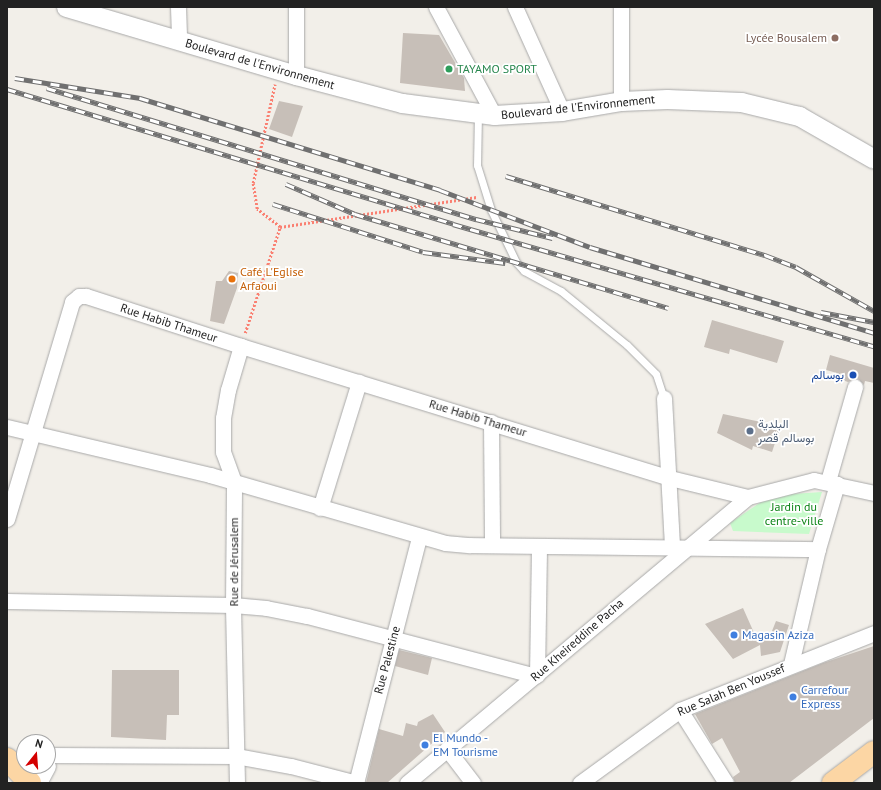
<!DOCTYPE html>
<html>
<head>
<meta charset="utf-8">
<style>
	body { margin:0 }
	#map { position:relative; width:881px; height:790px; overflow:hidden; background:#f2efe9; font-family:"PT Sans",Vazirmatn,sans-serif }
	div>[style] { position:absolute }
	.park>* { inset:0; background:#c8facc }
	.building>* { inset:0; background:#c7bfb8 }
	.path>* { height:2.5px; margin-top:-1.25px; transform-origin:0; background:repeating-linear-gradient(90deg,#fa8072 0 2px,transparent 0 4px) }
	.roads { filter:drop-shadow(0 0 1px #a9a9a9) drop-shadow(0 0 1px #a9a9a9) }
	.service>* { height:7px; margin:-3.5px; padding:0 3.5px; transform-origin:3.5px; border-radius:3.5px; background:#fff }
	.minor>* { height:15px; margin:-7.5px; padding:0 7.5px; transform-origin:7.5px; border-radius:7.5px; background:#fff }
	.tertiary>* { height:19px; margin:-9.5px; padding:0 9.5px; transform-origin:9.5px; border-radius:9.5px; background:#fff }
	.primary>* { height:22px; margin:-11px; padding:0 11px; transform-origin:11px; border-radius:11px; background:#fcd6a4 }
	.rail>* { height:4.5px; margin-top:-2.25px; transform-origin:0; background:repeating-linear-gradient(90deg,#fff 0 9px,#707070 0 18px); box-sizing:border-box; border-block:1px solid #707070 }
	.dots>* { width:11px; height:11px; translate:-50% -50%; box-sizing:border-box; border:2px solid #fff; border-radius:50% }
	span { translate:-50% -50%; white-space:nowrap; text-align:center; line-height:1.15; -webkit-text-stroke:3.5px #fff; paint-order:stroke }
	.education-label { font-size:12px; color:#785e54 }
	.right { translate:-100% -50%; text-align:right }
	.street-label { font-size:12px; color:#222 }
	.leisure-label { font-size:12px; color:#27864d }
	.left { translate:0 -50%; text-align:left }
	.food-label { font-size:12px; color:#c56008 }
	.transit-label { font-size:12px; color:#164399 }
	.service-label { font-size:12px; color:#4e5e75 }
	.park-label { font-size:12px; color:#0c8416 }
	.shop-label { font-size:12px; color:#366cbe }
	.frame { position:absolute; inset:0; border:8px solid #222; pointer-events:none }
	.north { position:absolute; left:16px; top:734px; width:40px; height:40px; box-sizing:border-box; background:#fff; border:1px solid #a7a7a7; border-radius:50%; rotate:17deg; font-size:11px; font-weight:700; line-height:16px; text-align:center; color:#222 }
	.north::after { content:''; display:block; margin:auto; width:14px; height:18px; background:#d40000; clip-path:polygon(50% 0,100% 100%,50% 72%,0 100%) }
</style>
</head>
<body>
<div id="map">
	<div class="park">
		<i style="clip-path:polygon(822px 492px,809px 534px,733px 531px,730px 523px,761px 502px,792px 494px)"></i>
	</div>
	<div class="building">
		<i style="clip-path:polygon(403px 33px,439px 35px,464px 78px,465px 91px,400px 83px)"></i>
		<i style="clip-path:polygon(279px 101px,303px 106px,292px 137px,269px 129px)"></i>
		<i style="clip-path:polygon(229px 271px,238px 273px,237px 288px,224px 324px,210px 321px,216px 281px,222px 281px)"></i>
		<i style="clip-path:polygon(712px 320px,784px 341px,777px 363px,730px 349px,729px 354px,704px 347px)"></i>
		<i style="clip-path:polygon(830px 355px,874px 368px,874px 383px,865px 381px,864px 385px,857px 378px,848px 382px,836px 378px,837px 373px,826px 370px)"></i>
		<i style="clip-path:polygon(723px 414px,761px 422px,761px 425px,779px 431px,772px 452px,753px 446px,752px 450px,717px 433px)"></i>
		<i style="clip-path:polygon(743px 608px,755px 635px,770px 636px,776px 621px,789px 625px,780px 652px,761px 656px,760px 645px,733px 659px,705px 624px)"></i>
		<i style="clip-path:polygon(874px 646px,874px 718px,789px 783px,735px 783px,733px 777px,740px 772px,722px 738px,712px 744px,695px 714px,823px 663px)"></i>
		<i style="clip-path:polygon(399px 650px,432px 658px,428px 675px,395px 666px)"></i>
		<i style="clip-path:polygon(112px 670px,179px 670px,179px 715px,167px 715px,166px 740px,111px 737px)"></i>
		<i style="clip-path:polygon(433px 714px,445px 732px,387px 783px,366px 783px,379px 729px,403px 736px,406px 723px,417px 726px,418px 722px)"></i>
	</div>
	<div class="path">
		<i style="left:280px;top:227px;width:199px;rotate:-8.7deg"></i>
		<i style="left:245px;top:333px;width:112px;rotate:-71.7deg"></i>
		<i style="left:280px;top:227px;width:29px;rotate:-142deg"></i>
		<i style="left:257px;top:209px;width:26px;rotate:-99deg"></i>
		<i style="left:253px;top:183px;width:101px;rotate:-77.5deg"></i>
	</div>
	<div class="roads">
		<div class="service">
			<i style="left:478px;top:114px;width:51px;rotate:91.1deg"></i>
			<i style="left:477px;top:165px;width:47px;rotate:72.7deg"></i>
			<i style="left:491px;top:210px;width:58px;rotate:64.3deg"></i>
			<i style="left:516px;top:262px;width:12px;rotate:48deg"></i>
			<i style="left:524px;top:271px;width:42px;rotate:28.4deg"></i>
			<i style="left:561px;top:291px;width:85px;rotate:39.3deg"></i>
			<i style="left:627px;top:345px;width:41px;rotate:45deg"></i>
			<i style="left:656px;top:374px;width:25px;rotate:72deg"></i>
		</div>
		<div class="minor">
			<i style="left:178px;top:7px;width:33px;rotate:88deg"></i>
			<i style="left:296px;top:7px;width:68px;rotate:90deg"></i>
			<i style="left:436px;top:7px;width:123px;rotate:61.8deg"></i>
			<i style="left:515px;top:7px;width:114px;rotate:65.7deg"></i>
			<i style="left:621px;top:7px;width:94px;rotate:90deg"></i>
			<i style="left:664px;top:398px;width:149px;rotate:86.9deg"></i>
			<i style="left:491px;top:422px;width:123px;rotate:89.5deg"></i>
			<i style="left:7px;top:427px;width:209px;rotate:13.3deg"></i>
			<i style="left:210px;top:475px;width:245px;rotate:16.1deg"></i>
			<i style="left:445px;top:543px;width:25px;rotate:5deg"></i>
			<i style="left:470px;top:545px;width:348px;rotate:0.7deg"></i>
			<i style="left:828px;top:481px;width:98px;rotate:-74deg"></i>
			<i style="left:320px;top:508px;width:132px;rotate:-72.8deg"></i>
			<i style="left:7px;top:519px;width:227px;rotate:-73.3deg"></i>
			<i style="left:72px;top:302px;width:9px;rotate:-41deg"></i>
			<i style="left:79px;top:296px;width:7px"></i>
			<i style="left:86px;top:296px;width:163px;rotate:17.9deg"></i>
			<i style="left:241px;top:346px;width:449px;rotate:17.1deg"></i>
			<i style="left:670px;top:478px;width:80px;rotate:13.7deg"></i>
			<i style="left:748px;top:497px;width:68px;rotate:-14.4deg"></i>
			<i style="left:814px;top:480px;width:61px;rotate:12.2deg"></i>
			<i style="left:7px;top:601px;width:226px;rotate:1deg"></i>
			<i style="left:233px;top:605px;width:33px;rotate:5deg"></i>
			<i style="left:266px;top:608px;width:42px;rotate:11deg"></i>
			<i style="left:307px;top:616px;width:236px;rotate:14.7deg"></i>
			<i style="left:791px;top:664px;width:118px;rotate:-76.8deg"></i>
			<i style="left:818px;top:549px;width:68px;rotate:-73.7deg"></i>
			<i style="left:537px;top:675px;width:129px;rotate:-89.1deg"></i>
			<i style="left:680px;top:710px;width:86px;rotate:57.8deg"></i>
			<i style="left:447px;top:749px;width:43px;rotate:52.6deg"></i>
			<i style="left:48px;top:755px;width:188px;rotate:0.3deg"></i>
			<i style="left:236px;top:756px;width:56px;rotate:10.3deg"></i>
			<i style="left:291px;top:766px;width:68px;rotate:14.4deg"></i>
			<i style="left:39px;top:783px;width:19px;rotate:-62deg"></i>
			<i style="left:237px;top:783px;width:178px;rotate:-91.3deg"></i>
			<i style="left:233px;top:605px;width:123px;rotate:-89.5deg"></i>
			<i style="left:234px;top:482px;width:32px;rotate:-110deg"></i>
			<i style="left:223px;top:452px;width:34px;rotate:-90deg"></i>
			<i style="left:223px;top:418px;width:28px;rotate:-80deg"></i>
			<i style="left:228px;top:390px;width:46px;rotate:-73.5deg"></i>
			<i style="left:356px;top:783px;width:254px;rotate:-75.6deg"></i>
			<i style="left:407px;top:783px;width:445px;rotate:-40deg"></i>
			<i style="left:580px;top:783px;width:124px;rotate:-36.1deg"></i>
			<i style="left:680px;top:710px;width:209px;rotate:-21.6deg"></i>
		</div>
		<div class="tertiary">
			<i style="left:66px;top:7px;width:240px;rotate:16.5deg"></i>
			<i style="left:296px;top:75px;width:110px;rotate:14.8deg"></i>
			<i style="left:402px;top:103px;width:93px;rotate:7.4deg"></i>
			<i style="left:494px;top:115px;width:68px;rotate:-3.4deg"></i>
			<i style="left:562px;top:111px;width:60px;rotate:-9.6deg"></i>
			<i style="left:621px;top:101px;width:46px;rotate:-2.5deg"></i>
			<i style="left:667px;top:99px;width:74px;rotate:2.3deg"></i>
			<i style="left:741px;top:102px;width:60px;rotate:13.6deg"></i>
			<i style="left:799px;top:116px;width:86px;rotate:29.8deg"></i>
		</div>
		<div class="primary">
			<i style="left:7px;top:759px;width:33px;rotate:46deg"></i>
			<i style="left:833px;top:783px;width:51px;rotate:-37.1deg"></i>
		</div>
	</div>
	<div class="rail">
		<i style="left:15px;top:78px;width:127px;rotate:9.1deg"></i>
		<i style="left:140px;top:98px;width:314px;rotate:17deg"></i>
		<i style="left:440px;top:190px;width:160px;rotate:20.8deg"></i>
		<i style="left:590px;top:247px;width:297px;rotate:16.8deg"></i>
		<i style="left:47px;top:88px;width:449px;rotate:17deg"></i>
		<i style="left:476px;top:219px;width:79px;rotate:13.9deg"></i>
		<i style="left:7px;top:89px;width:466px;rotate:16.8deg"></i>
		<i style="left:453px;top:224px;width:438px;rotate:16.2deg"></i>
		<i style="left:506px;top:176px;width:271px;rotate:17deg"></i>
		<i style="left:765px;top:255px;width:33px;rotate:21deg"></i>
		<i style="left:796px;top:267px;width:90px;rotate:29.4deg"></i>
		<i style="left:286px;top:184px;width:75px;rotate:23.5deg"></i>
		<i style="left:355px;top:214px;width:327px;rotate:16.7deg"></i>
		<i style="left:273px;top:204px;width:157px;rotate:17.7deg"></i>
		<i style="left:423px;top:252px;width:83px;rotate:7.6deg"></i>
		<i style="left:821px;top:312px;width:54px;rotate:10.7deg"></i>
	</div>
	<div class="dots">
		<i style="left:835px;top:38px;background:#8d6e63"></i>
		<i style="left:449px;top:69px;background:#2e9e5b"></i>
		<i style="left:232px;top:279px;background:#e8710a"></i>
		<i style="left:853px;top:375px;background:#1a4fb4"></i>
		<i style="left:750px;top:431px;background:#5c6f8a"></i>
		<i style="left:734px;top:635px;background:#3f7fe0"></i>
		<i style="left:793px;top:697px;background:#3f7fe0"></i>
		<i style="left:425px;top:745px;background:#3f7fe0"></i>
	</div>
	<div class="education-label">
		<span class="right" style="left:827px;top:38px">Lycée Bousalem</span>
	</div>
	<div class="street-label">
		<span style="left:260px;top:64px;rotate:16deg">Boulevard de l'Environnement</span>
		<span style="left:578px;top:107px;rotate:-6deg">Boulevard de l'Environnement</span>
		<span style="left:169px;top:323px;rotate:18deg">Rue Habib Thameur</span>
		<span style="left:478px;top:418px;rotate:17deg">Rue Habib Thameur</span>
		<span style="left:234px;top:562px;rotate:-90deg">Rue de Jérusalem</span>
		<span style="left:577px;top:640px;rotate:-41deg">Rue Kheireddine Pacha</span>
		<span style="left:387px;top:660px;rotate:-75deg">Rue Palestine</span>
		<span style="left:731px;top:690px;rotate:-23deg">Rue Salah Ben Youssef</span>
	</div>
	<div class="leisure-label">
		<span class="left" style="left:457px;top:69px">TAYAMO SPORT</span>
	</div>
	<div class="food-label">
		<span class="left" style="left:240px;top:279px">Café L'Eglise<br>Arfaoui</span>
	</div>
	<div class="transit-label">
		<span class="right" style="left:844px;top:375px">بوسالم</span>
	</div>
	<div class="service-label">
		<span class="left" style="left:758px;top:431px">البلدية<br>بوسالم قصر</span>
	</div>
	<div class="park-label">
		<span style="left:794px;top:514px">Jardin du<br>centre-ville</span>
	</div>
	<div class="shop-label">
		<span class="left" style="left:742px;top:635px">Magasin Aziza</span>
		<span class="left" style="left:801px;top:697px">Carrefour<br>Express</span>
		<span class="left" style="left:433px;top:745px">El Mundo -<br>EM Tourisme</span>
	</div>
	<div class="frame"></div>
	<div class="north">N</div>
</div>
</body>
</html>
